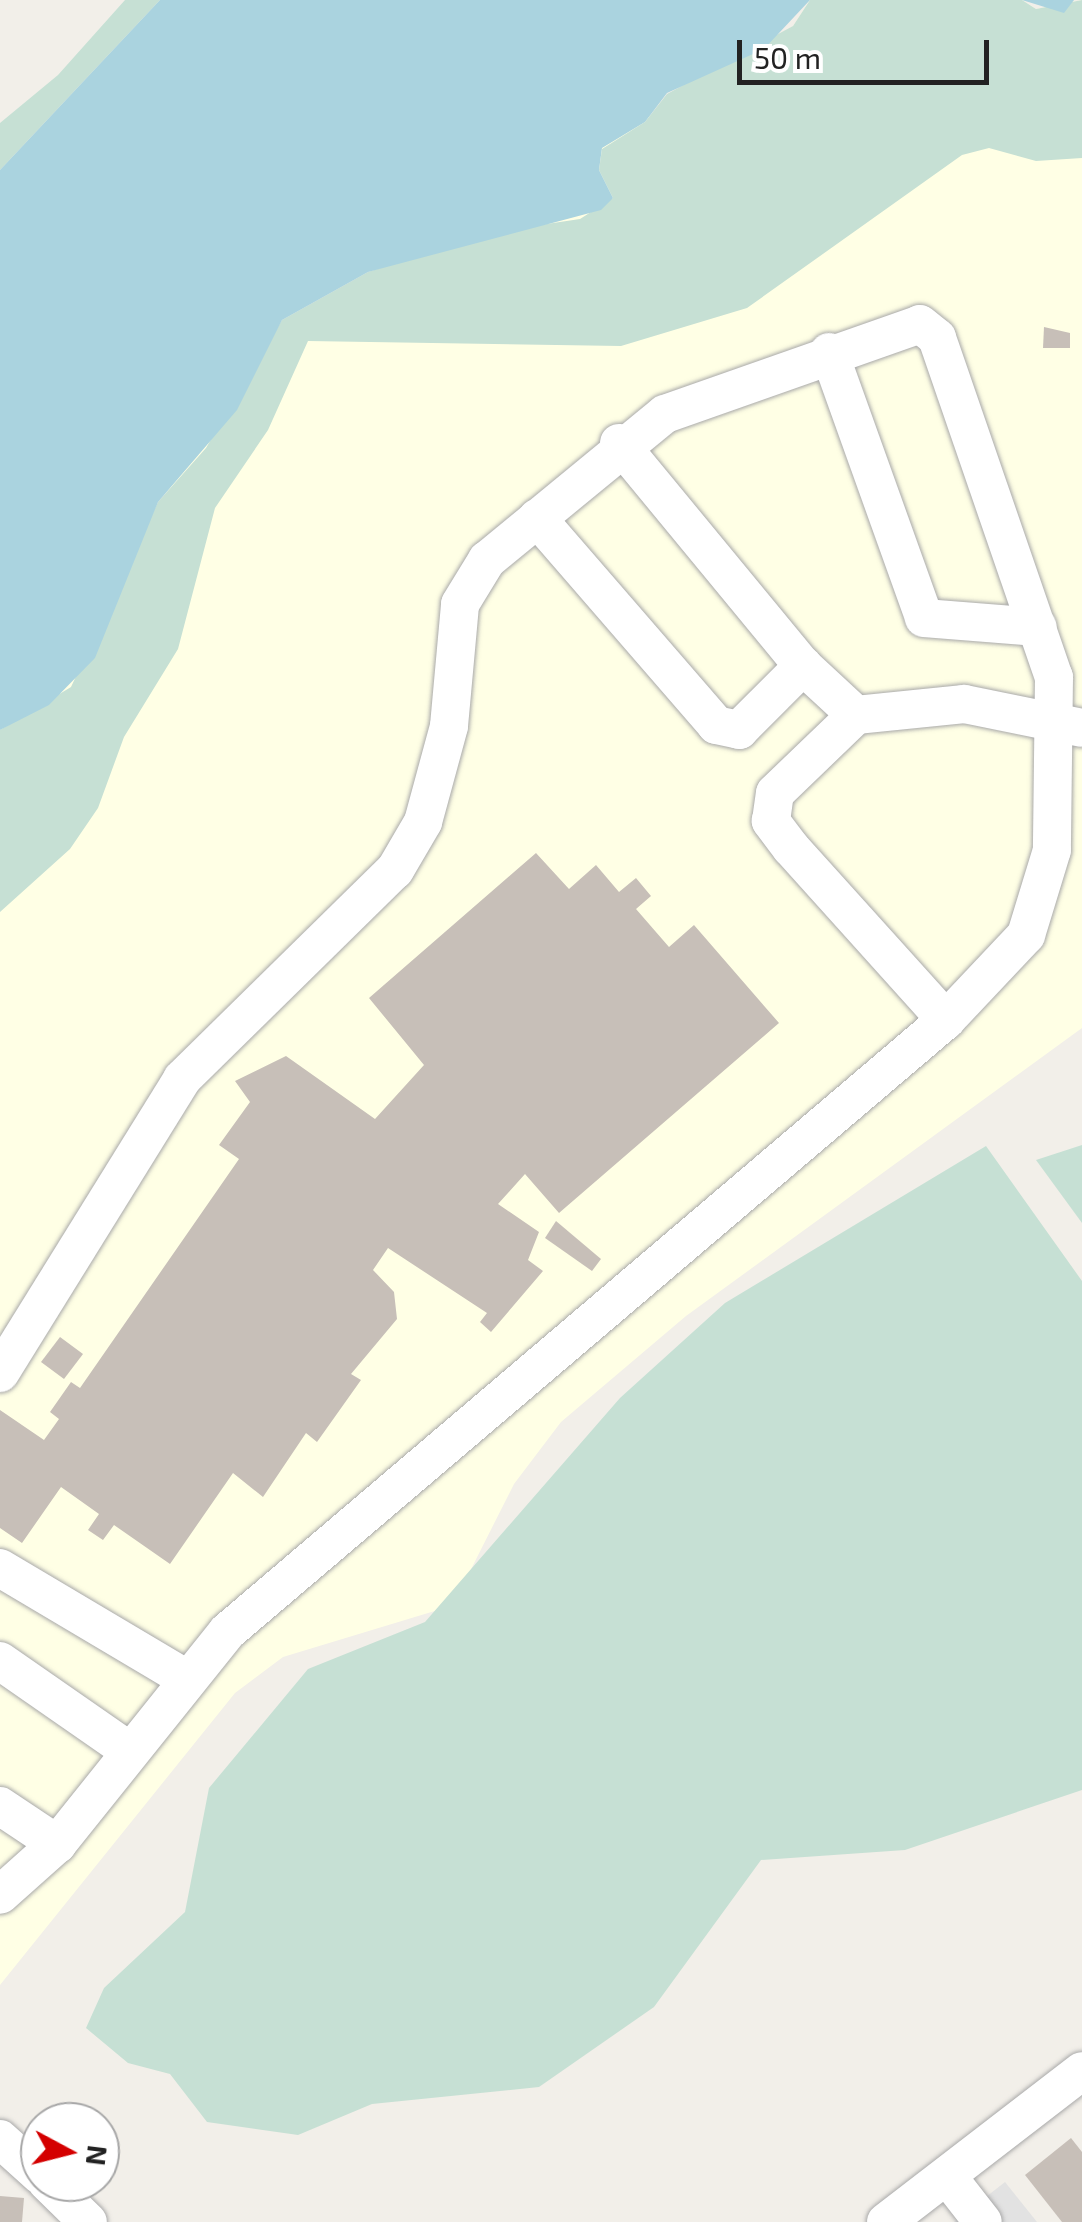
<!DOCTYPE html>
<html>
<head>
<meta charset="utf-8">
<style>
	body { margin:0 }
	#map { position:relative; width:1082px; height:2222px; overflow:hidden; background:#f2efe9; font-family:"Exo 2",sans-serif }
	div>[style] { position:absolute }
	.education>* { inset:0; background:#ffffe5 }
	.wetland>* { inset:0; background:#c6e0d4 }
	.parking>* { inset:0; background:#e2e2e2 }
	.water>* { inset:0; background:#aad3df }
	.building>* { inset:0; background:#c7bfb8 }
	.roads { filter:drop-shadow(0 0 2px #a9a9a9) drop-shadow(0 0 2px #a9a9a9) }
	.minor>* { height:38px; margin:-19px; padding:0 19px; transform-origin:19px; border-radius:19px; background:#fff }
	span { translate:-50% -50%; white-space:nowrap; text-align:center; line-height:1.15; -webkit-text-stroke:8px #fff; paint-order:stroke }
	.north { position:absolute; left:20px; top:2102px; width:100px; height:100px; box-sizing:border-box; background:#fff; border:2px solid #a7a7a7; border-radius:50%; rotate:97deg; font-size:28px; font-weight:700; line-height:40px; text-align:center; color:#222 }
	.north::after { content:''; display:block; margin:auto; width:35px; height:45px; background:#d40000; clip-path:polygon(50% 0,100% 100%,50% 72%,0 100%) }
	.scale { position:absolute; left:737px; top:40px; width:252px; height:45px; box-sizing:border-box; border:5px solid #222; border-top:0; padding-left:12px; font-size:30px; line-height:35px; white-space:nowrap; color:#222; -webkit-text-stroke:8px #fff; paint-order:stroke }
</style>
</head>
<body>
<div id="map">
	<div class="education">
		<i style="clip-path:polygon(810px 0,1022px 0,1036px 9px,1082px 0,1082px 1028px,686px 1316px,561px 1422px,514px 1484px,458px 1595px,438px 1610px,283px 1657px,235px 1693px,0 1985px,0 730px,257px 363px,793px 26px)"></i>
	</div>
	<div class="wetland">
		<i style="clip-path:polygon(125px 0,160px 0,0 170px,0 123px,58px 75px)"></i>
		<i style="clip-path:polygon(810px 0,1022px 0,1036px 9px,1082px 0,1082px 158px,1036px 161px,989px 148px,962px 155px,747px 308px,621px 346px,308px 341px,268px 430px,215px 508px,178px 649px,124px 737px,98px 808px,70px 849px,0 912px,0 730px,71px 687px,158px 502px,206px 448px,282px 320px,368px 272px,487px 233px,580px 219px,613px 198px,599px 170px,602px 149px,645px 122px,667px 94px,793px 26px)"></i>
		<i style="clip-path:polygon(1082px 1145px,1082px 1223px,1036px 1160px)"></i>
		<i style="clip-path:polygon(986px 1146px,1082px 1281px,1082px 1790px,905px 1850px,761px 1860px,654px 2007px,539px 2087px,372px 2104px,298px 2135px,207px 2122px,170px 2074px,128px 2063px,86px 2028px,104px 1988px,185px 1912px,209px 1788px,308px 1669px,425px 1622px,620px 1398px,725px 1303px)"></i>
	</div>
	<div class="parking">
		<i style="clip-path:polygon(1005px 2182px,1037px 2222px,954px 2222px)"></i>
	</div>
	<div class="water">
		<i style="clip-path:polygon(160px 0,810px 0,764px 49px,667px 93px,645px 122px,602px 148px,599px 170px,613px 198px,601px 210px,368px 272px,282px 320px,237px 410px,158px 502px,95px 658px,49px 705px,0 730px,0 170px)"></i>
		<i style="clip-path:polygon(1022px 0,1074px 0,1064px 13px)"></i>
	</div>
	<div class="building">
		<i style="clip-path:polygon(1044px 327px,1070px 333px,1070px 348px,1043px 348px)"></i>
		<i style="clip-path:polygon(536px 853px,569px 889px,596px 865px,619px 892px,636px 878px,651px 896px,636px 909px,669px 947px,694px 925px,779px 1023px,559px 1213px,525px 1174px,498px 1204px,539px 1232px,528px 1260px,543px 1271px,491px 1332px,480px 1322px,487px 1313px,388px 1248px,373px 1270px,394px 1292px,397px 1319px,351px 1374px,361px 1380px,317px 1442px,306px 1433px,263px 1497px,233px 1473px,170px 1564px,114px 1525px,103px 1540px,88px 1530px,99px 1514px,61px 1487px,22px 1543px,0 1528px,0 1410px,44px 1440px,59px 1419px,50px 1412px,71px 1382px,80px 1388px,239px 1159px,219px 1145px,250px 1102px,235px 1081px,286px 1056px,375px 1119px,424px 1065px,369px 998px)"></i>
		<i style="clip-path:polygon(556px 1221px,601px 1259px,592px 1271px,545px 1238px)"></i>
		<i style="clip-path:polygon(60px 1337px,83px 1354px,64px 1379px,41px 1362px)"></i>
		<i style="clip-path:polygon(1071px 2138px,1082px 2152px,1082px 2222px,1062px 2222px,1025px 2175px)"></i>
		<i style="clip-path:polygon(0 2196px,24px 2198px,22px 2222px,0 2222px)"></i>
	</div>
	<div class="roads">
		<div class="minor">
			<i style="left:829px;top:352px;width:282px;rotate:70.3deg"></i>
			<i style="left:924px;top:618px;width:114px;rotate:4.5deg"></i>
			<i style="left:619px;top:443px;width:289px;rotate:50.5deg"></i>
			<i style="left:803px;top:666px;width:72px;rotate:42.8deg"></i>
			<i style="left:537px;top:518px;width:274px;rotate:49.1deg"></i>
			<i style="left:716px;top:725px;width:24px;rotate:12deg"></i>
			<i style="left:739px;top:730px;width:91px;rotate:-45deg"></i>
			<i style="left:946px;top:1020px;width:232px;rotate:-132deg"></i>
			<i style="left:791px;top:848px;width:34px;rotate:-127deg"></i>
			<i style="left:771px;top:821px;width:28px;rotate:-82deg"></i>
			<i style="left:775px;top:793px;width:112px;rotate:-43.9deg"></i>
			<i style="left:856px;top:715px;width:109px;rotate:-5.8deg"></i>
			<i style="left:964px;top:704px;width:120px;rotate:11.5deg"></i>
			<i style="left:0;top:1373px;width:346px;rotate:-58.2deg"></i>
			<i style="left:182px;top:1079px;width:298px;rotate:-44.5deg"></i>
			<i style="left:395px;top:870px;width:56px;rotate:-59.7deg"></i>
			<i style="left:423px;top:822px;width:99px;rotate:-74.8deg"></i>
			<i style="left:449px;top:726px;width:122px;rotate:-84.8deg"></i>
			<i style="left:460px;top:604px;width:52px;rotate:-58.5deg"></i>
			<i style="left:487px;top:560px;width:230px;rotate:-39.4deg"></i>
			<i style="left:665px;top:414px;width:270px;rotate:-19.4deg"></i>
			<i style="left:920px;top:324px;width:22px;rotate:39deg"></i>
			<i style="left:937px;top:338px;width:359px;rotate:71deg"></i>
			<i style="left:1054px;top:677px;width:173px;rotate:90.7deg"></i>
			<i style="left:1052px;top:850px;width:89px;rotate:107deg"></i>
			<i style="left:1026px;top:935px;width:117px;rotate:133.3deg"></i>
			<i style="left:946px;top:1020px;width:944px;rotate:139.6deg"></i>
			<i style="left:227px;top:1632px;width:272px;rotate:128.7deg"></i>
			<i style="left:57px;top:1844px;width:76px;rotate:138.2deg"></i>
			<i style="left:0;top:1568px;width:215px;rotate:30.7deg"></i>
			<i style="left:0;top:1661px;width:152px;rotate:34.8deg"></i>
			<i style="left:0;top:1806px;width:69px;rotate:33.7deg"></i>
			<i style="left:0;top:2139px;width:54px;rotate:42deg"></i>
			<i style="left:947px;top:2176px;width:58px;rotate:52deg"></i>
			<i style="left:47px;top:2182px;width:57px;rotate:44.3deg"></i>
			<i style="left:886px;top:2222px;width:247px;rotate:-37.6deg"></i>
		</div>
	</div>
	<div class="north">N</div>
	<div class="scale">50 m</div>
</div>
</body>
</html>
